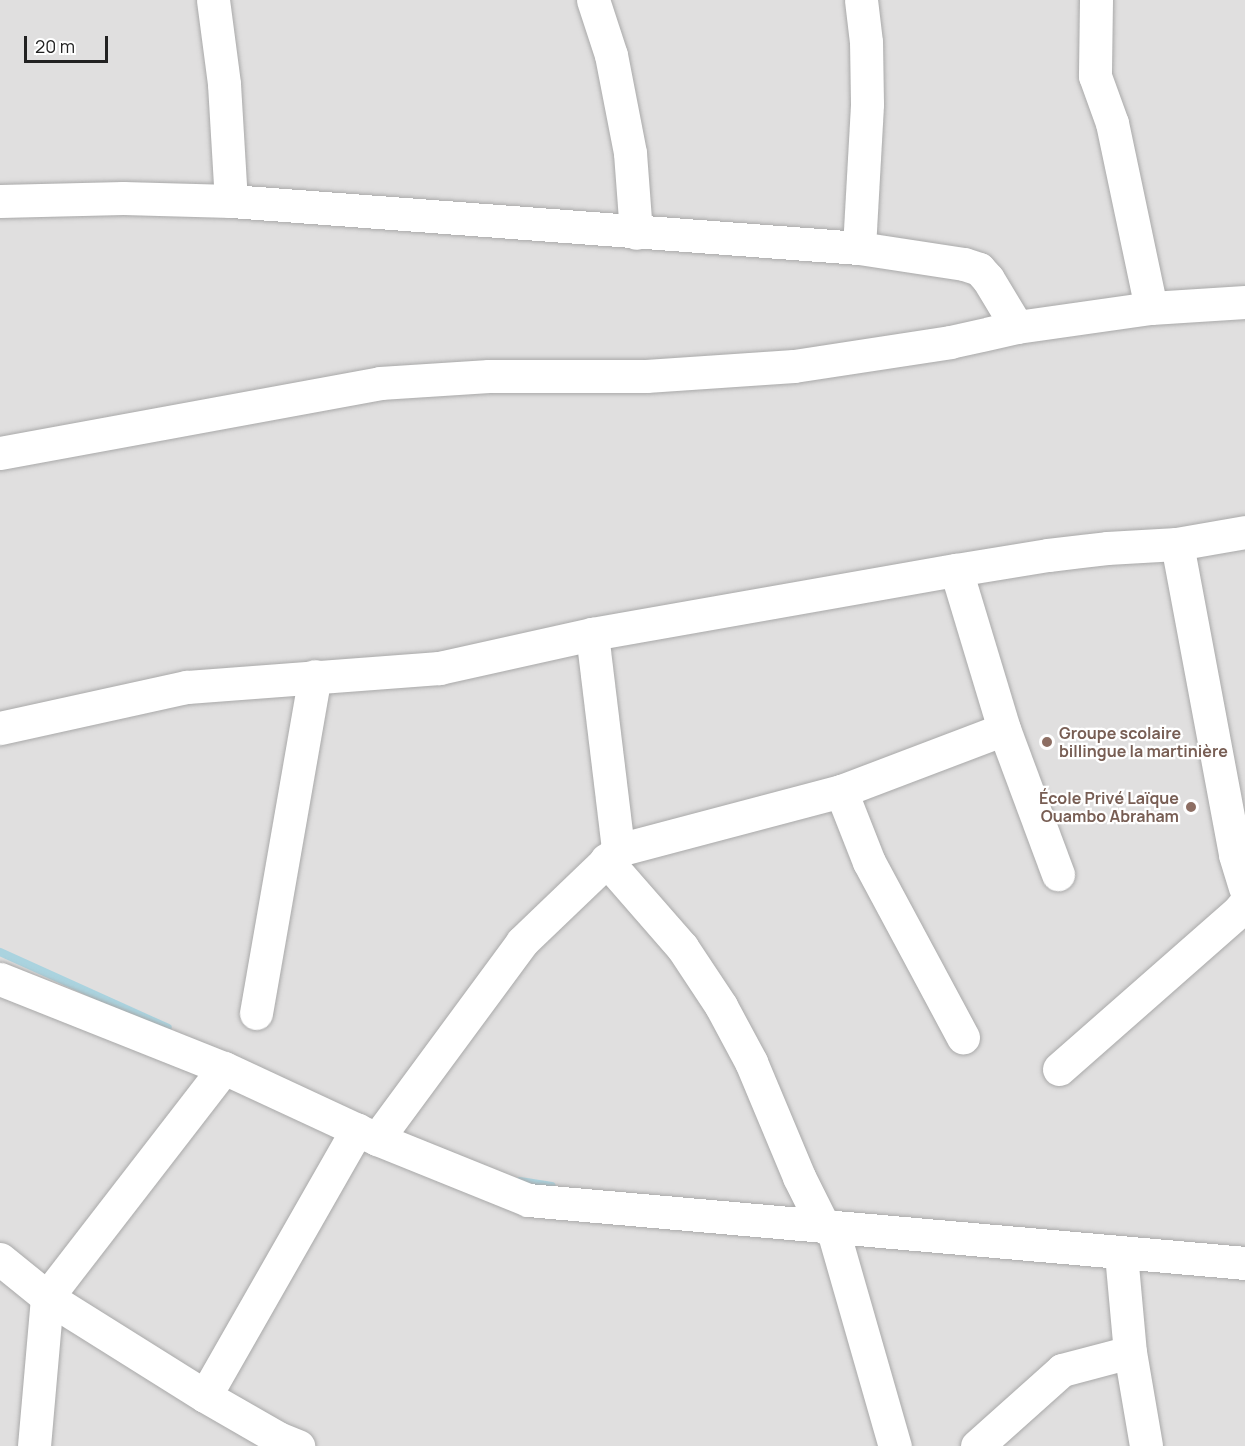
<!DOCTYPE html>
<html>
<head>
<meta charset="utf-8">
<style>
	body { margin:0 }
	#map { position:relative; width:1245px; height:1446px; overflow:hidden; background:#f2efe9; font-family:Manrope,sans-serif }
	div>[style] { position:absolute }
	.residential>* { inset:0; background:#e0dfdf }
	.stream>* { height:8px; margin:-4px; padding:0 4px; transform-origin:4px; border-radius:4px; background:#aad3df }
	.roads { filter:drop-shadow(0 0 2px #a9a9a9) drop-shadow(0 0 2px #a9a9a9) }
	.street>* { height:33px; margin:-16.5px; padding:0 16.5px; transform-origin:16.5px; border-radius:16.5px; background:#fff }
	.dots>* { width:16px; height:16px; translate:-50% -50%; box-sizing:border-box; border:3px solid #fff; border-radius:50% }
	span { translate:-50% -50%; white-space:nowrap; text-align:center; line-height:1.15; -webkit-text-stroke:4.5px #fff; paint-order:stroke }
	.education-label { font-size:16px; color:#785e54; font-weight:700 }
	.left { translate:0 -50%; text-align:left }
	.right { translate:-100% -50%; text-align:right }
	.scale { position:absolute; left:24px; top:36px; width:84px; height:27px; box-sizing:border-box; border:3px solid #222; border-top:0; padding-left:8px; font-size:18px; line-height:21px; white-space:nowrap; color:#222; -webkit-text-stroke:4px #fff; paint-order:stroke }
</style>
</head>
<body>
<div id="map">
	<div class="residential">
		<i style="clip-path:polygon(0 0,1245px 0,1245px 1446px,0 1446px)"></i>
	</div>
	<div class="stream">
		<i style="left:0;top:952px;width:184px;rotate:24.3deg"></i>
		<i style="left:520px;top:1181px;width:32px;rotate:9deg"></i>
	</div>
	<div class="roads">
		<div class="street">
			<i style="left:213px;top:0;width:85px;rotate:82.5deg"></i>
			<i style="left:224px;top:84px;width:117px;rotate:86.6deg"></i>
			<i style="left:593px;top:0;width:58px;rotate:71.9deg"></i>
			<i style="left:611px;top:55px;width:100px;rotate:79deg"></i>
			<i style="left:630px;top:153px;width:80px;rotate:85.7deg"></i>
			<i style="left:1096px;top:0;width:76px;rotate:90.8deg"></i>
			<i style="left:1095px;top:76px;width:50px;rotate:70.1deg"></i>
			<i style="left:1112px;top:123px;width:189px;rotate:78.1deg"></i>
			<i style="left:0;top:201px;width:123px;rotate:-1.4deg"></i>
			<i style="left:123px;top:198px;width:108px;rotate:1.6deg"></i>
			<i style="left:231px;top:201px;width:630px;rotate:4.28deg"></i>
			<i style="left:859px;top:248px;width:106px;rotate:8.7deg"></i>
			<i style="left:964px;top:264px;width:16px;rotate:18deg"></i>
			<i style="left:979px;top:269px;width:13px;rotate:48deg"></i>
			<i style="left:988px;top:279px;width:56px;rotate:58.9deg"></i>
			<i style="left:859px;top:248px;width:144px;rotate:-86.8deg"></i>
			<i style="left:867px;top:104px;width:62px;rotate:-90.9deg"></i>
			<i style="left:866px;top:42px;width:42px;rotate:-96.8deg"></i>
			<i style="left:0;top:453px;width:386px;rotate:-10.4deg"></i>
			<i style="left:380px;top:383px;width:109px;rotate:-3.7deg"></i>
			<i style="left:489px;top:376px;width:157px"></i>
			<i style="left:646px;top:376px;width:148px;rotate:-3.9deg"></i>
			<i style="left:794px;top:366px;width:158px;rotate:-8.7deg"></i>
			<i style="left:950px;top:342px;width:69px;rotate:-12.6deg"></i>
			<i style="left:1017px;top:327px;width:135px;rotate:-8.1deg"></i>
			<i style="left:1151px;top:308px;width:94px;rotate:-3.7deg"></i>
			<i style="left:1177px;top:544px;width:316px;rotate:79.4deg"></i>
			<i style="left:1235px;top:855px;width:34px;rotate:73deg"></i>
			<i style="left:956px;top:570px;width:166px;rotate:73.2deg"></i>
			<i style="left:1004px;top:729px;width:155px;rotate:69.6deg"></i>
			<i style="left:592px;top:634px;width:218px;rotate:83.1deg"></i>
			<i style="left:0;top:728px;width:191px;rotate:-12.4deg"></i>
			<i style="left:187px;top:687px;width:253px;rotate:-4.3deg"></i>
			<i style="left:439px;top:668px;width:157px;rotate:-12.5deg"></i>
			<i style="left:592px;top:634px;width:370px;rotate:-10deg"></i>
			<i style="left:956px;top:570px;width:93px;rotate:-9.3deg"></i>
			<i style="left:1048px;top:555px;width:59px;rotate:-6.8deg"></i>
			<i style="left:1107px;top:548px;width:70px;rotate:-3.3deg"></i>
			<i style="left:1177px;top:544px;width:69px;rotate:-10deg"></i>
			<i style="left:841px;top:791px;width:76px;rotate:68.5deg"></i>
			<i style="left:869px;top:862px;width:199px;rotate:61.8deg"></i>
			<i style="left:606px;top:860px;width:116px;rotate:48.9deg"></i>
			<i style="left:682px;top:947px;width:71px;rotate:56.5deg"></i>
			<i style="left:721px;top:1006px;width:64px;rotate:61.8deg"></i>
			<i style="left:751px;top:1062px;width:125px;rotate:67.3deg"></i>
			<i style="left:799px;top:1177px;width:56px;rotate:63.4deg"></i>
			<i style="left:0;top:979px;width:241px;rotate:21.7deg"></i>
			<i style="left:224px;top:1068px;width:169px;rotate:24.9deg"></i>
			<i style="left:377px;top:1139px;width:163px;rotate:22deg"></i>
			<i style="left:528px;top:1200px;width:720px;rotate:5.02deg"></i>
			<i style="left:256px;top:1013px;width:342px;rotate:-80.1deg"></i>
			<i style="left:1059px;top:1069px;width:238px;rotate:-41.3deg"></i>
			<i style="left:1238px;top:912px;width:11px;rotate:-52deg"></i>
			<i style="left:377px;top:1139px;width:245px;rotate:-53.6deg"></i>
			<i style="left:522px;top:942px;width:133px;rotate:-43.8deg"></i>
			<i style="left:618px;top:850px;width:231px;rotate:-14.8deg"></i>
			<i style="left:841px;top:791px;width:174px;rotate:-20.8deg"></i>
			<i style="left:832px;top:1227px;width:228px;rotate:74deg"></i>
			<i style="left:1121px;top:1254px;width:98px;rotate:84.8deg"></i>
			<i style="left:1130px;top:1352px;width:95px;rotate:80.3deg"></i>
			<i style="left:0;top:1259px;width:60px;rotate:39deg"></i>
			<i style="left:47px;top:1297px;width:186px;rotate:32.1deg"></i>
			<i style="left:205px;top:1396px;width:84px;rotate:29.9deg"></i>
			<i style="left:278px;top:1438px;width:22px;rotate:22deg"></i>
			<i style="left:205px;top:1396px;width:307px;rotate:-60.3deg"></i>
			<i style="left:34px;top:1446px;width:150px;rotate:-85deg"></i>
			<i style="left:47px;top:1297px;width:289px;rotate:-52.3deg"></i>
			<i style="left:977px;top:1446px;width:114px;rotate:-41.8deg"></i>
			<i style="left:1062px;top:1370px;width:70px;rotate:-14.8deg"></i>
		</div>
	</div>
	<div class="dots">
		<i style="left:1047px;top:742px;background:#8d6e63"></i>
		<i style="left:1191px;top:807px;background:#8d6e63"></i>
	</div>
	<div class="education-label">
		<span class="left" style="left:1059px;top:742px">Groupe scolaire<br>billingue la martinière</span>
		<span class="right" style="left:1179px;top:807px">École Privé Laïque<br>Ouambo Abraham</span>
	</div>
	<div class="scale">20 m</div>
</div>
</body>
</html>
